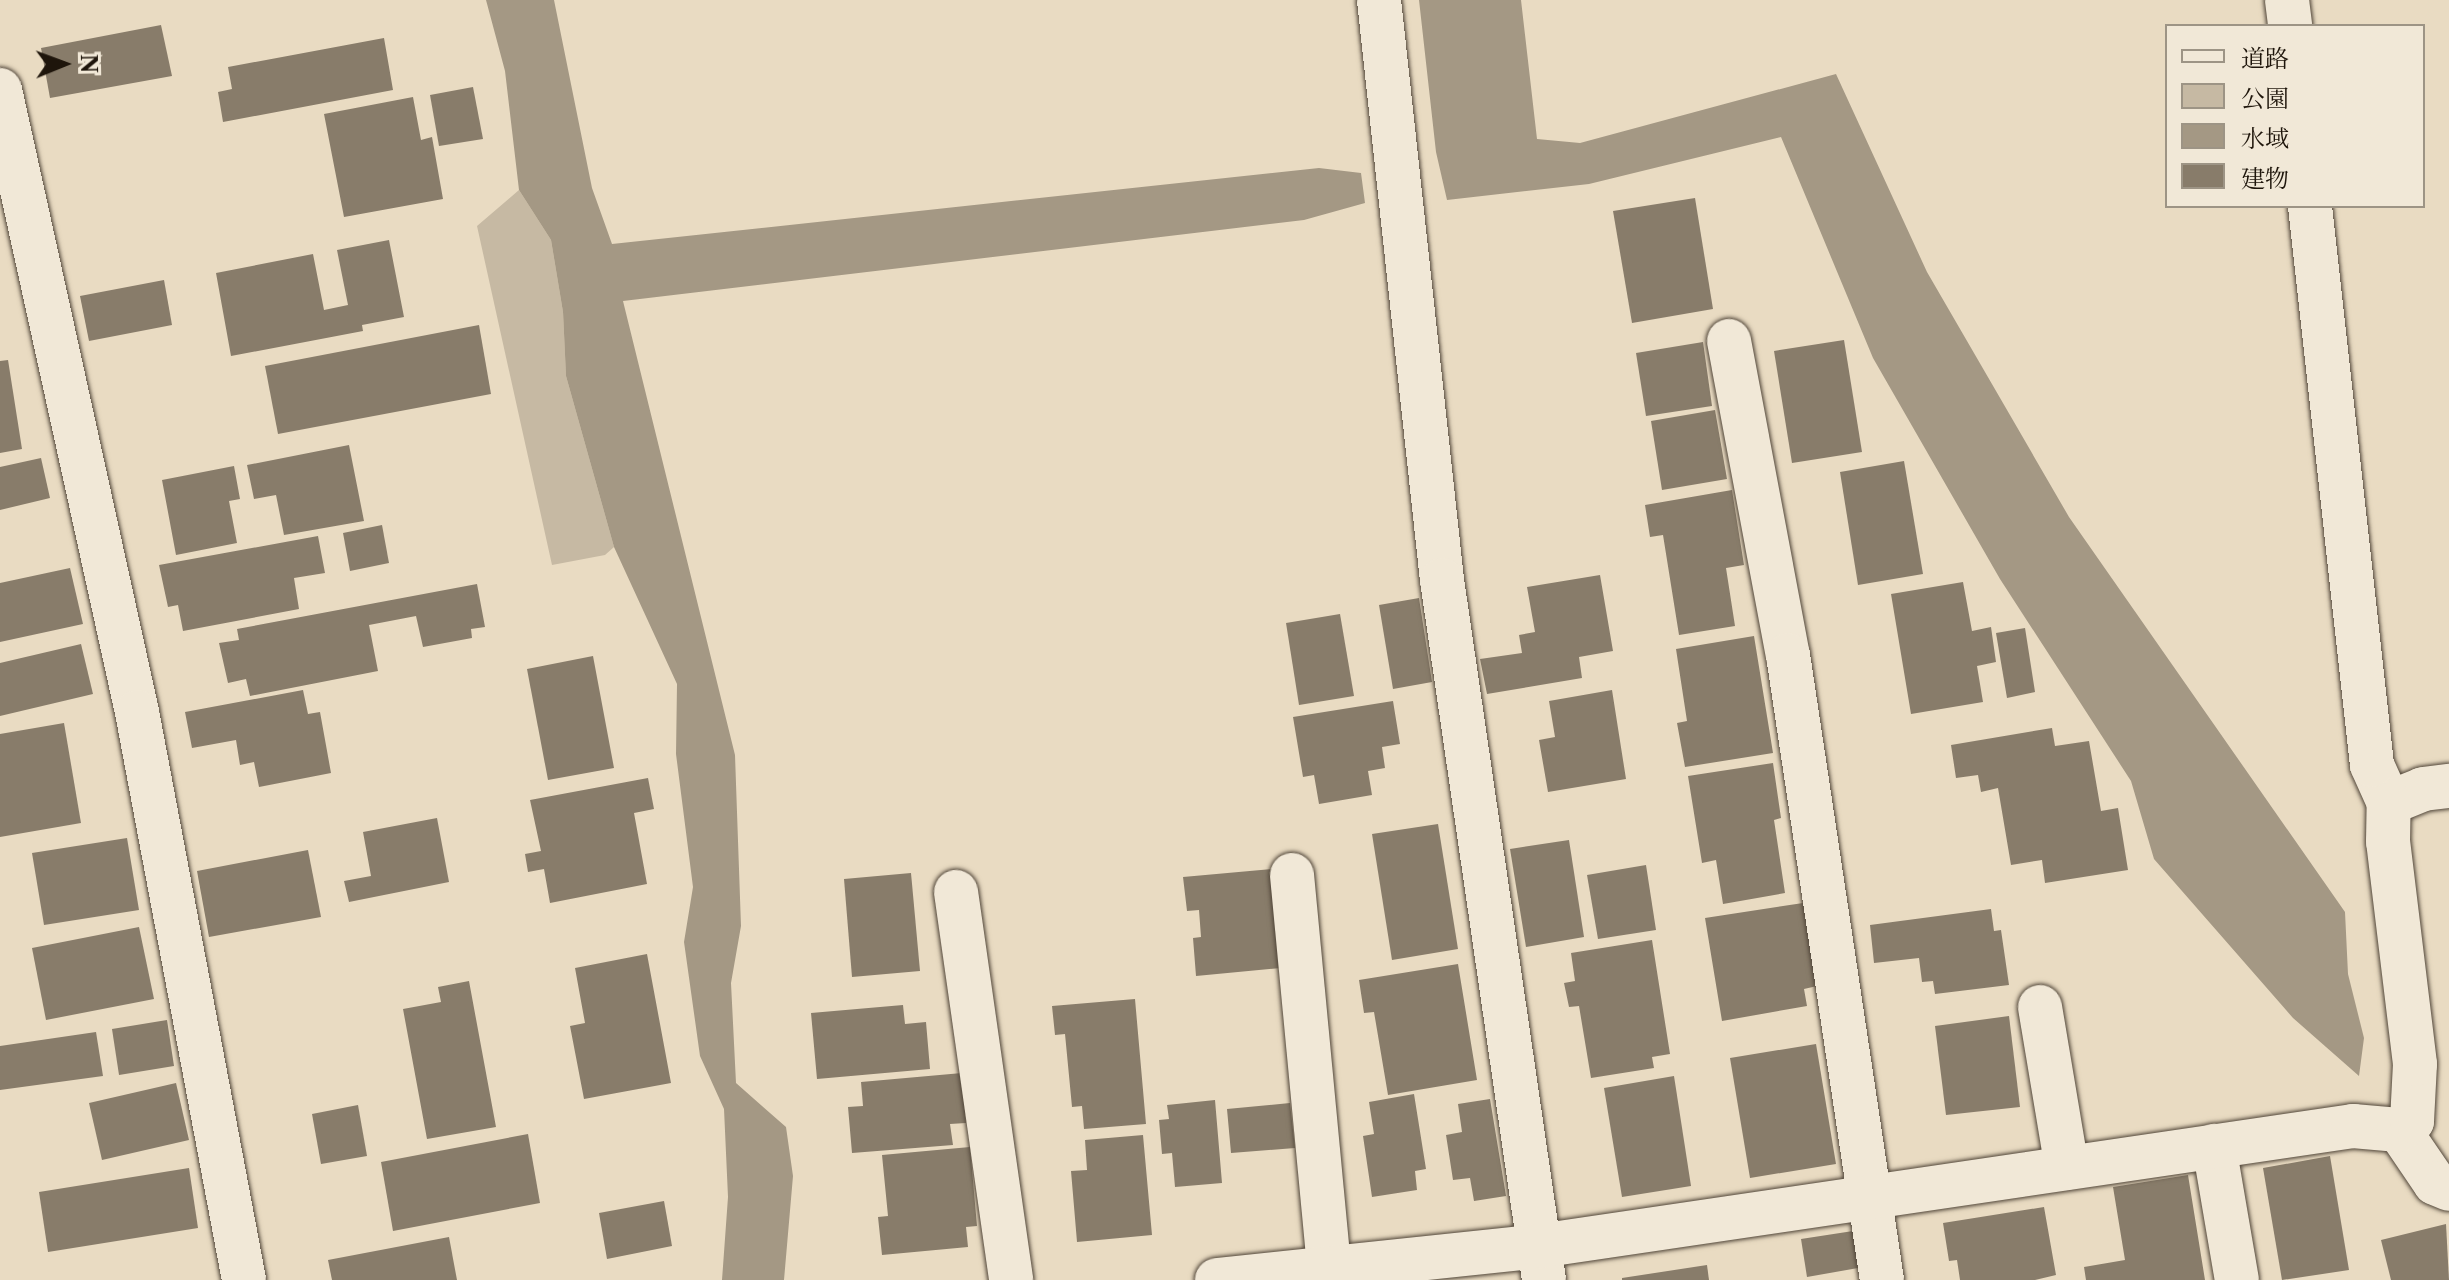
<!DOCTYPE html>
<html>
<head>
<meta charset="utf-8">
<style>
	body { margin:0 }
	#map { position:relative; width:2449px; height:1280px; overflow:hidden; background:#e9dbc2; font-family:"Libre Caslon Text","Noto Serif JP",serif }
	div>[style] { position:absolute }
	.green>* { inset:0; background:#c6b9a3 }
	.water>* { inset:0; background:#a49884 }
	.building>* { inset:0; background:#887c6a }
	.roads { filter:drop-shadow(0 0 2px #514639) drop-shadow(0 0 2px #514639) }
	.minor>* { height:44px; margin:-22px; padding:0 22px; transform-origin:22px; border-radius:22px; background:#f1e8d7 }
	span { translate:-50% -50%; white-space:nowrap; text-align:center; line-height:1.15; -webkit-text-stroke:7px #f1e8d7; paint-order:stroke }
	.legend { position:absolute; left:2165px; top:24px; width:260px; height:184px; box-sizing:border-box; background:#f1e8d7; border:2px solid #9d9485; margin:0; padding:10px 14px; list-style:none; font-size:24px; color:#1e150b }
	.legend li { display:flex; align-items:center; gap:16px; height:40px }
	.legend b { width:40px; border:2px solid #9d9485 }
	.north { position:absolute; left:24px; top:24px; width:80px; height:80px; -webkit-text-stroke:6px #f1e8d7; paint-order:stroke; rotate:89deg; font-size:22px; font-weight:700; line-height:32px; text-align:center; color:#1e150b }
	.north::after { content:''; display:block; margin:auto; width:28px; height:36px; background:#1e150b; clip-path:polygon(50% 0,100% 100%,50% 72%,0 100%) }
</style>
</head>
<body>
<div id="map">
	<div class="green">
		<i style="clip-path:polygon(519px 190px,551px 240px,563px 312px,566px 376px,614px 547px,605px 555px,552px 565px,477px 226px)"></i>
	</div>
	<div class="water">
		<i style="clip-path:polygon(486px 0,554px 0,592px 188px,612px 244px,1319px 168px,1361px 173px,1365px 203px,1304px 220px,623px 301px,735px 755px,741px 926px,731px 983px,736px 1083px,786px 1127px,793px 1176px,784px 1280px,722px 1280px,728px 1197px,724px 1109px,700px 1056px,684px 942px,693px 887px,676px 754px,677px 684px,614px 547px,566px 376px,563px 312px,551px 240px,519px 190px,505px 71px)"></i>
		<i style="clip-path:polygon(1419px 0,1521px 0,1537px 139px,1580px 143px,1836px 74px,1927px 272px,2069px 517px,2345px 912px,2348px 974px,2364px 1038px,2359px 1076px,2293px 1018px,2154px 859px,2131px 781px,2000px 579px,1873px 358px,1781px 137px,1589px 184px,1447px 200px,1436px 152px)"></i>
	</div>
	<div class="building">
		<i style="clip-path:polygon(161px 25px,172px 76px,50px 98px,41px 48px)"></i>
		<i style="clip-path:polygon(384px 38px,393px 90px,223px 122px,218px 92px,232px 89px,228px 67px)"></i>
		<i style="clip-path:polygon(473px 87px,483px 139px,439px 146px,430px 95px)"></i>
		<i style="clip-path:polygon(413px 97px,421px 140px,432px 137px,443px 199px,344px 217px,324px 114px)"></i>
		<i style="clip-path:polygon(1695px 198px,1713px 309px,1632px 323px,1613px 211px)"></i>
		<i style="clip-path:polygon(389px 240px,404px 317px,362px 325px,363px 331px,231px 356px,216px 273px,313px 254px,324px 310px,348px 305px,337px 250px)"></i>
		<i style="clip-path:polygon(164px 280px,172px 325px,89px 341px,80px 296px)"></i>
		<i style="clip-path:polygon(479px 325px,491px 394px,278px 434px,265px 366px)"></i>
		<i style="clip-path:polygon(1844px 340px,1862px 452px,1792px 463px,1774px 351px)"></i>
		<i style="clip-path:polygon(1703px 342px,1712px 406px,1646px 416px,1636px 353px)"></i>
		<i style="clip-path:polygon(8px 360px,22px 449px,0 453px,0 361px)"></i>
		<i style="clip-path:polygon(1715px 410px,1727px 479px,1662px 490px,1651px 421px)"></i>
		<i style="clip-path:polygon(349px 445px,364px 521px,284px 535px,276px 495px,254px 499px,247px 465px)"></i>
		<i style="clip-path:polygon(41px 458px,50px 498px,0 510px,0 467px)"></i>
		<i style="clip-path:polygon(1904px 461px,1923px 574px,1858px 585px,1840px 472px)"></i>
		<i style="clip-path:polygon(234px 466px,240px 499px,229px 501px,237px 543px,176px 555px,162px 480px)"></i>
		<i style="clip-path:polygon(1732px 490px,1744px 565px,1726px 568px,1735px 626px,1679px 635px,1663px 535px,1650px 537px,1645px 505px)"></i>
		<i style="clip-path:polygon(382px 525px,389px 563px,350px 571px,343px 533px)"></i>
		<i style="clip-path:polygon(318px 536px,325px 573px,294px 578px,299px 609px,183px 631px,178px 605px,168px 607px,159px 565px)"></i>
		<i style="clip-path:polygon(70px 568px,83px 624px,0 642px,0 583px)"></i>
		<i style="clip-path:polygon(1600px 575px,1613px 651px,1579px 657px,1582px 678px,1487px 694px,1480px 659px,1522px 653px,1519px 635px,1535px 632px,1527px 587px)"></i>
		<i style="clip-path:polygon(1963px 582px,1972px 631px,1991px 627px,1996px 662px,1977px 666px,1983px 702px,1911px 714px,1891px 594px)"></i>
		<i style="clip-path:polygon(477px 584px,485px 627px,471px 629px,472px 638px,423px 647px,416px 616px,369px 625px,378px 671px,250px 696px,246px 679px,228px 683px,219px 643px,239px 640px,237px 629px)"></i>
		<i style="clip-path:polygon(1419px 598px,1432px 682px,1393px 689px,1379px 605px)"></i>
		<i style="clip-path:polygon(1340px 614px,1354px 696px,1299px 705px,1286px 623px)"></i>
		<i style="clip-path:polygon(2025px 628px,2035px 692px,2007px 698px,1996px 633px)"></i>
		<i style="clip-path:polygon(1754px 636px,1773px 753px,1685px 767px,1677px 723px,1687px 721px,1676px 649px)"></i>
		<i style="clip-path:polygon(81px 644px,93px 694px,0 716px,0 663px)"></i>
		<i style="clip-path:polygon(593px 656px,614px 768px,548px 780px,527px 669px)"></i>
		<i style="clip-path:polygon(303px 690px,308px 714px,320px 712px,331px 773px,259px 787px,254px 762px,240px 765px,236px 740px,192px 748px,185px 712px)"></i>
		<i style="clip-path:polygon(1612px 690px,1626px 779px,1548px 792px,1539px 740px,1555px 737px,1549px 701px)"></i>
		<i style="clip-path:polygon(1393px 701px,1400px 744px,1382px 747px,1385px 768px,1368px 771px,1372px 795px,1319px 804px,1314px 775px,1303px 777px,1293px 717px)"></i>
		<i style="clip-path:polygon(64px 723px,81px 823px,0 837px,0 734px)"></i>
		<i style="clip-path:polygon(2052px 728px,2055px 746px,2089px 741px,2101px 811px,2118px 808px,2128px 870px,2045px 883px,2042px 860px,2011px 865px,1998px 788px,1981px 792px,1978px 775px,1956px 778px,1951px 745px)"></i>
		<i style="clip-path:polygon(1773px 763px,1781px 818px,1774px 820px,1785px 893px,1723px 904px,1716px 860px,1702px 863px,1688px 776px)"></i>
		<i style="clip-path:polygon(648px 778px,654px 809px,634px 813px,647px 884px,550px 903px,544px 869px,528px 872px,525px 854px,541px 851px,530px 800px)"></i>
		<i style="clip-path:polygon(437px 818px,449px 882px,349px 902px,344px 881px,371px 876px,363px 832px)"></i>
		<i style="clip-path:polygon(1438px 824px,1458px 949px,1392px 960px,1372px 834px)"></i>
		<i style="clip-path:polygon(127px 838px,139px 910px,44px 925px,32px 853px)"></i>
		<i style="clip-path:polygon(1569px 840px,1584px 937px,1526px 947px,1510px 849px)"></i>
		<i style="clip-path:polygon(308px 850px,321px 917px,209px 937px,197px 871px)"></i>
		<i style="clip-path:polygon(1646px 865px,1656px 930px,1598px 939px,1587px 875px)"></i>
		<i style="clip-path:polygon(1273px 869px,1281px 968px,1196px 976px,1193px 938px,1201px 937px,1199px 910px,1187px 911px,1183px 877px)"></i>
		<i style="clip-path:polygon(911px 873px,920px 971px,852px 977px,844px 879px)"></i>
		<i style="clip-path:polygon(1803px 903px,1817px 986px,1804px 989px,1807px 1006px,1722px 1021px,1705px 918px)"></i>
		<i style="clip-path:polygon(1991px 909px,1994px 931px,2001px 930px,2009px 985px,1935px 994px,1933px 981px,1922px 982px,1919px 958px,1874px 963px,1870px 925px)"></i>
		<i style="clip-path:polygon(139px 927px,154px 999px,46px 1020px,32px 948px)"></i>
		<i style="clip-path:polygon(1652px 940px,1670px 1054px,1652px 1057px,1654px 1068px,1591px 1078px,1579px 1006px,1569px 1007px,1564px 983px,1575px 981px,1571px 953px)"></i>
		<i style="clip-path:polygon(647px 954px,671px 1083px,584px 1099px,570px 1026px,585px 1023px,575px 968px)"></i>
		<i style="clip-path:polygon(1458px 964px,1477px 1080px,1388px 1095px,1374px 1012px,1364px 1013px,1359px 980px)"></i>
		<i style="clip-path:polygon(469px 981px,496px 1127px,427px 1139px,403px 1009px,441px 1002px,438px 987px)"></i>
		<i style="clip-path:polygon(1135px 999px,1146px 1124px,1084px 1129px,1082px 1106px,1072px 1107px,1065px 1034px,1055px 1035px,1052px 1006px)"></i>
		<i style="clip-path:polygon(903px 1005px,905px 1024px,926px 1022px,930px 1069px,817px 1079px,811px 1013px)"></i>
		<i style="clip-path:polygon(2009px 1016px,2020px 1107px,1946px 1115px,1935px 1026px)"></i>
		<i style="clip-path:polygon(167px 1020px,174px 1066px,119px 1075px,112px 1029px)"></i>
		<i style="clip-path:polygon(96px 1032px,103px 1076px,0 1090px,0 1046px)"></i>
		<i style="clip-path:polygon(1816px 1044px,1836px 1164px,1750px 1178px,1730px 1058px)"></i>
		<i style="clip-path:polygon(962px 1073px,966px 1123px,950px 1124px,953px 1145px,852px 1153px,848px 1107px,863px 1106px,861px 1082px)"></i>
		<i style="clip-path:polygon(1674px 1076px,1691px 1186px,1622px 1197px,1604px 1088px)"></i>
		<i style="clip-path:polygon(176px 1083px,189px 1140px,102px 1160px,89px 1103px)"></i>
		<i style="clip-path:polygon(1414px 1094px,1426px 1169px,1415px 1171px,1417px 1190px,1372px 1197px,1363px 1136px,1374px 1134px,1369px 1102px)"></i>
		<i style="clip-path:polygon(1490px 1099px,1506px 1196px,1474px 1201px,1470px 1178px,1453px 1180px,1446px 1135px,1462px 1132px,1458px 1104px)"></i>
		<i style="clip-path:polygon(1215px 1100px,1222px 1183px,1175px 1187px,1172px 1153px,1162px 1154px,1159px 1120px,1169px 1119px,1167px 1105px)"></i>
		<i style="clip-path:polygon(1290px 1103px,1295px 1148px,1231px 1153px,1227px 1109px)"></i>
		<i style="clip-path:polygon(358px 1105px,367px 1156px,321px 1164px,312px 1114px)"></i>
		<i style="clip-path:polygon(528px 1134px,540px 1203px,393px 1231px,381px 1162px)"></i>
		<i style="clip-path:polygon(1143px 1135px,1152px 1235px,1077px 1242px,1071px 1171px,1087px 1170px,1085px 1140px)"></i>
		<i style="clip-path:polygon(970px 1147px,977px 1226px,966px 1227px,968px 1247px,882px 1255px,878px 1217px,888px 1216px,882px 1155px)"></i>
		<i style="clip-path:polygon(2330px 1156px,2349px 1270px,2282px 1280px,2263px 1168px)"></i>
		<i style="clip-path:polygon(189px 1168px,198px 1228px,48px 1252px,39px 1192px)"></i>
		<i style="clip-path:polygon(2188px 1175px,2205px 1280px,2086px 1280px,2084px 1267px,2125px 1260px,2113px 1187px)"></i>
		<i style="clip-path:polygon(664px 1201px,672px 1246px,607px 1259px,599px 1213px)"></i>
		<i style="clip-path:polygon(2044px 1207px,2056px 1275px,2035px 1280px,1960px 1280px,1957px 1260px,1949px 1261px,1943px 1223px)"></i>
		<i style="clip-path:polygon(2446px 1224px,2449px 1280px,2391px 1280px,2381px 1240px)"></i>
		<i style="clip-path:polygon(1853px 1231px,1858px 1268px,1807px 1277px,1801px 1239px)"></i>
		<i style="clip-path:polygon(449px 1237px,457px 1280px,332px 1280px,328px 1260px)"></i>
		<i style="clip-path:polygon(1707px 1265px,1709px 1280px,1622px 1280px,1622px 1278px)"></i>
	</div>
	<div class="roads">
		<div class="minor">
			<i style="left:1379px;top:0;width:583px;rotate:83.8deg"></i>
			<i style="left:1442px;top:580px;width:707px;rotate:81.71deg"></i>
			<i style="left:2287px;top:0;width:26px;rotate:83deg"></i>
			<i style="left:0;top:90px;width:637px;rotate:77.58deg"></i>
			<i style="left:137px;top:712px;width:578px;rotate:79.33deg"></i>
			<i style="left:1729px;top:341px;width:319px;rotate:79.4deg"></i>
			<i style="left:1788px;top:655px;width:632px;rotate:81.45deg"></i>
			<i style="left:2389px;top:803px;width:37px;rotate:-22deg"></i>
			<i style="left:2423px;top:789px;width:26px;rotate:-7deg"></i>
			<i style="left:1292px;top:875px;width:395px;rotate:84.6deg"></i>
			<i style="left:956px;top:892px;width:392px;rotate:81.9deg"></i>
			<i style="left:2040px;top:1007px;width:163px;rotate:80.5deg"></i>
			<i style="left:2399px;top:1130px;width:64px;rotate:55.8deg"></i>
			<i style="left:2435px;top:1183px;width:15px;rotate:23deg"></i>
			<i style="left:2214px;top:1146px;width:136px;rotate:80.3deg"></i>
			<i style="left:1217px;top:1280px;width:324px;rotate:-6deg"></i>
			<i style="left:1539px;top:1246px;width:823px;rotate:-8.39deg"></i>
			<i style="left:2353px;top:1126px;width:46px;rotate:5deg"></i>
			<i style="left:2399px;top:1130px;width:16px;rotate:-35deg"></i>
			<i style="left:2412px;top:1121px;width:57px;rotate:-87deg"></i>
			<i style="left:2415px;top:1064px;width:224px;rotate:-96.9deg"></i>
			<i style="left:2388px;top:842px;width:39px;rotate:-89deg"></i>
			<i style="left:2389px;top:803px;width:42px;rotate:-114.1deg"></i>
			<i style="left:2372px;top:765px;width:562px;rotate:-96.33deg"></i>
		</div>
	</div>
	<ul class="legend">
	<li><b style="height:10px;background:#f1e8d7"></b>道路</li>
	<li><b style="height:22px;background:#c6b9a3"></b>公園</li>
	<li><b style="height:22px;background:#a49884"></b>水域</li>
	<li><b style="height:22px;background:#887c6a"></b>建物</li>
	</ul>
	<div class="north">N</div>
</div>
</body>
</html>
